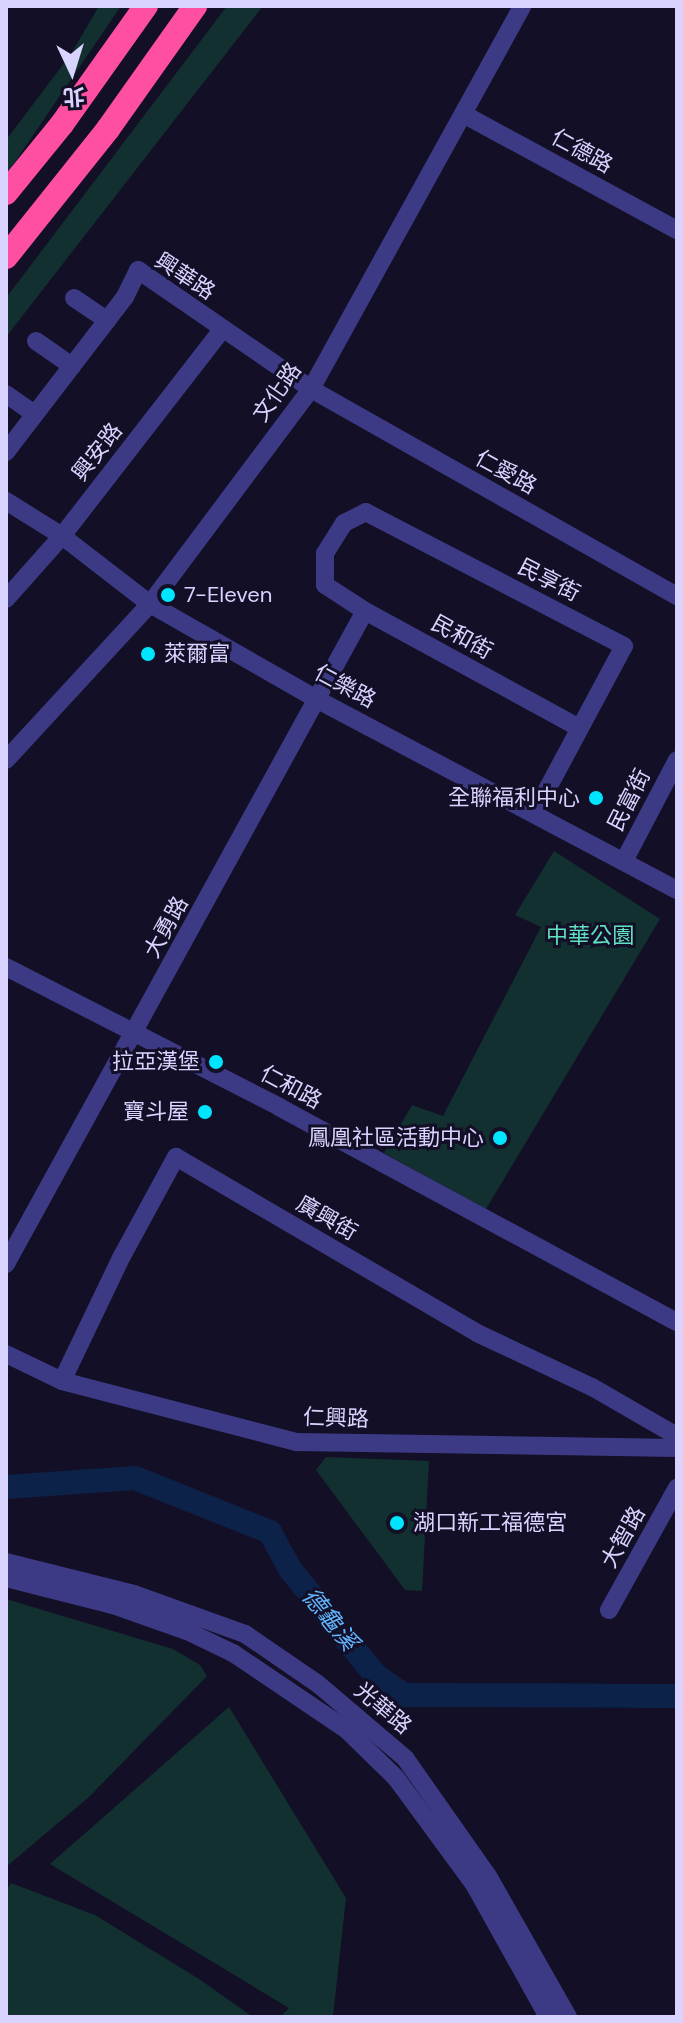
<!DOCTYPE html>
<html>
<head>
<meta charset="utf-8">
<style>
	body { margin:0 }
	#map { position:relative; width:683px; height:2023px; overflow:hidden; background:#130f26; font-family:"DM Sans","Noto Sans TC",sans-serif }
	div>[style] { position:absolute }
	.green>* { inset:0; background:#12302f }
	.river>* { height:24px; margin:-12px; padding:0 12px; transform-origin:12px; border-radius:12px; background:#0c2248 }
	.minor>* { height:18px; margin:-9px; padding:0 9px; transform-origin:9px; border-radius:9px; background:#3d3a85 }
	.highway>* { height:24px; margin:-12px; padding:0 12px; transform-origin:12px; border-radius:12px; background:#ff4fa3 }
	.dots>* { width:22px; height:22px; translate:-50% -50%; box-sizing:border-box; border:4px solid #130f26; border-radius:50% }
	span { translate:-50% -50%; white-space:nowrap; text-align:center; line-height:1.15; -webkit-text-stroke:6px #130f26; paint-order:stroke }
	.street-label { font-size:22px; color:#d9d4ff }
	.poi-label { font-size:22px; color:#d9d4ff }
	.left { translate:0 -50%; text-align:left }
	.right { translate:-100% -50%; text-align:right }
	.park-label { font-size:22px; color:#5fe0c0 }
	.water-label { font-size:24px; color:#62b6ff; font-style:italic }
	.frame { position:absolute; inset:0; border:8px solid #d9d4ff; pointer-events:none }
	.north { position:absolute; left:32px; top:32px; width:80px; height:80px; -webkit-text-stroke:6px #130f26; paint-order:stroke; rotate:176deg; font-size:22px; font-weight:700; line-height:32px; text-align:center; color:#d9d4ff }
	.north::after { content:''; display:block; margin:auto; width:28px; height:36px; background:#d9d4ff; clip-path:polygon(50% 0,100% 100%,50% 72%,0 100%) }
</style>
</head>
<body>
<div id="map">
	<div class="green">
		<i style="clip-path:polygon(99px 6px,121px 6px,6px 175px,6px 140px,71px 54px)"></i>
		<i style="clip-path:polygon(227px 6px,263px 6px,6px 337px,6px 298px)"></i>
		<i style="clip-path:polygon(554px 851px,660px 919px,486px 1209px,384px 1153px,412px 1105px,443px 1116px,541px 927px,515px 915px)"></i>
		<i style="clip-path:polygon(326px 1457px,429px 1461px,422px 1591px,405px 1590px,316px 1470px)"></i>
		<i style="clip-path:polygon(6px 1599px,173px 1649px,200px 1665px,207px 1676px,89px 1797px,6px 1867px)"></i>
		<i style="clip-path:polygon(229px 1707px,346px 1898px,333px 2017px,280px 2017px,289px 2008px,50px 1864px)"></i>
		<i style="clip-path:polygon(11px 1883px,95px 1915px,199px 1979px,253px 2017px,6px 2017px,6px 1891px)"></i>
	</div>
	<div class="river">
		<i style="left:6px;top:1487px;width:129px;rotate:-4deg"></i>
		<i style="left:135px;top:1478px;width:145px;rotate:21.8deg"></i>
		<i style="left:270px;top:1532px;width:42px;rotate:61.6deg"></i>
		<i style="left:290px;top:1569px;width:134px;rotate:51.3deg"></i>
		<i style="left:374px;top:1674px;width:37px;rotate:35deg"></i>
		<i style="left:404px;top:1695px;width:273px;rotate:0.2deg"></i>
	</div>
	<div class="minor">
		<i style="left:465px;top:115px;width:241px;rotate:28.5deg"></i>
		<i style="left:74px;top:298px;width:40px;rotate:34deg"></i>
		<i style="left:36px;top:341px;width:44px;rotate:34.8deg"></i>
		<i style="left:6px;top:394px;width:35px;rotate:35deg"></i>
		<i style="left:6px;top:452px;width:195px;rotate:-52.5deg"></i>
		<i style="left:125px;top:297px;width:30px;rotate:-64deg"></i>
		<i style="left:138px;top:270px;width:210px;rotate:34.5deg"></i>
		<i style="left:311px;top:389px;width:420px;rotate:29.5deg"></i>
		<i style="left:6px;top:501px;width:66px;rotate:32deg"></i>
		<i style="left:62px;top:536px;width:111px;rotate:37.7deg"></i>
		<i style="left:150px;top:604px;width:193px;rotate:29.7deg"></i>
		<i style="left:318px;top:700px;width:406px;rotate:27.9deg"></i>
		<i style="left:6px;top:599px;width:84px;rotate:-48.4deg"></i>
		<i style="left:62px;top:536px;width:261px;rotate:-52.2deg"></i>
		<i style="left:6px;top:760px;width:212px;rotate:-47.3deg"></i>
		<i style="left:150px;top:604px;width:269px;rotate:-53.2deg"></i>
		<i style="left:311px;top:389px;width:437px;rotate:-61.1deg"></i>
		<i style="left:535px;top:812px;width:188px;rotate:-61.8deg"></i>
		<i style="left:624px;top:646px;width:291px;rotate:-152.6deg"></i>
		<i style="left:366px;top:512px;width:25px;rotate:153deg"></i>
		<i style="left:344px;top:523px;width:36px;rotate:122deg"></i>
		<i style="left:325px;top:553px;width:32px;rotate:90deg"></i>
		<i style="left:325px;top:585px;width:48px;rotate:33deg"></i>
		<i style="left:365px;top:611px;width:243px;rotate:28.6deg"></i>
		<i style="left:624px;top:861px;width:114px;rotate:-62.3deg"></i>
		<i style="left:6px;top:967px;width:307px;rotate:27.1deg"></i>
		<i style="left:279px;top:1107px;width:452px;rotate:28.4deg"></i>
		<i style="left:6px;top:1264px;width:745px;rotate:-61.2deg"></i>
		<i style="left:6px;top:1354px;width:62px;rotate:25.7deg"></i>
		<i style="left:62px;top:1381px;width:243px;rotate:14.6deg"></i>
		<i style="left:297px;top:1442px;width:380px;rotate:0.9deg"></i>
		<i style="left:62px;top:1381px;width:139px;rotate:-64.4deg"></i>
		<i style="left:122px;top:1256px;width:113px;rotate:-61.4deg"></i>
		<i style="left:176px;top:1157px;width:349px;rotate:30.3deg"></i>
		<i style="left:477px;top:1333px;width:127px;rotate:25.2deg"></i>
		<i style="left:592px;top:1387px;width:98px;rotate:30deg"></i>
		<i style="left:6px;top:1562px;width:132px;rotate:14deg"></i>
		<i style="left:134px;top:1594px;width:118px;rotate:19.8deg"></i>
		<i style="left:245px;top:1634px;width:88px;rotate:34.4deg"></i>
		<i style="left:318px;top:1684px;width:114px;rotate:40.4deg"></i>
		<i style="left:405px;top:1758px;width:144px;rotate:54.9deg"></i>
		<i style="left:488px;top:1876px;width:162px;rotate:60.4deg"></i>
		<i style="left:6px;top:1578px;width:110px;rotate:14.2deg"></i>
		<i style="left:113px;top:1605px;width:78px;rotate:19.4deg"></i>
		<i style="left:187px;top:1631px;width:51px;rotate:25.6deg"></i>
		<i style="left:233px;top:1653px;width:138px;rotate:34deg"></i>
		<i style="left:347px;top:1730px;width:69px;rotate:44.4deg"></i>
		<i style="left:396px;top:1778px;width:132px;rotate:53.7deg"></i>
		<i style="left:474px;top:1884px;width:152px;rotate:60.9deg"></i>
		<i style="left:609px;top:1610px;width:140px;rotate:-60.9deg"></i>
	</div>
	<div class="highway">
		<i style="left:6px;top:193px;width:89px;rotate:-50.9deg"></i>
		<i style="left:62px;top:124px;width:145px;rotate:-54.6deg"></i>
		<i style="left:6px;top:257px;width:164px;rotate:-51.4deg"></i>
		<i style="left:108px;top:129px;width:151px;rotate:-54.7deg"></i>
	</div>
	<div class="dots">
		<i style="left:168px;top:595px;background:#00e5ff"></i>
		<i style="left:148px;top:654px;background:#00e5ff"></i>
		<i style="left:596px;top:798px;background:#00e5ff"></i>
		<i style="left:216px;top:1062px;background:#00e5ff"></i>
		<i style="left:205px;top:1112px;background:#00e5ff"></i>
		<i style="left:500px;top:1138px;background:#00e5ff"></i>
		<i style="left:397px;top:1523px;background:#00e5ff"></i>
	</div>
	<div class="street-label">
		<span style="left:582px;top:151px;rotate:29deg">仁德路</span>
		<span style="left:185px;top:276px;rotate:33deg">興華路</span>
		<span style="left:277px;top:392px;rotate:-55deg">文化路</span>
		<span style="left:97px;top:452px;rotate:-52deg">興安路</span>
		<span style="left:506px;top:472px;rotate:29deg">仁愛路</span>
		<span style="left:549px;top:580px;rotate:27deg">民享街</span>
		<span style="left:462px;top:637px;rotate:29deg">民和街</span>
		<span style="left:345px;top:686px;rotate:28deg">仁樂路</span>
		<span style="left:629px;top:800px;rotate:-63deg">民富街</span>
		<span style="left:166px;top:927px;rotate:-61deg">大勇路</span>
		<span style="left:291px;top:1087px;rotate:28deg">仁和路</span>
		<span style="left:327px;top:1218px;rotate:30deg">廣興街</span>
		<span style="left:336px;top:1418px;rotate:2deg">仁興路</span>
		<span style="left:623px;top:1537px;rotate:-61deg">大智路</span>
		<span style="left:383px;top:1708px;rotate:40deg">光華路</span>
	</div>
	<div class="poi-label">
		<span class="left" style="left:184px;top:595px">7-Eleven</span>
		<span class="left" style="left:164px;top:654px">萊爾富</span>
		<span class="right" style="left:580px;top:798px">全聯福利中心</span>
		<span class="right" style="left:200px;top:1062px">拉亞漢堡</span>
		<span class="right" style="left:189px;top:1112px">寶斗屋</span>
		<span class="right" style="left:484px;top:1138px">鳳凰社區活動中心</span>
		<span class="left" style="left:413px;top:1523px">湖口新工福德宮</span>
	</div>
	<div class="park-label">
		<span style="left:590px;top:936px">中華公園</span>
	</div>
	<div class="water-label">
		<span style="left:330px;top:1619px;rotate:51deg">德龜溪</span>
	</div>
	<div class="frame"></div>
	<div class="north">北</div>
</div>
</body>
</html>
